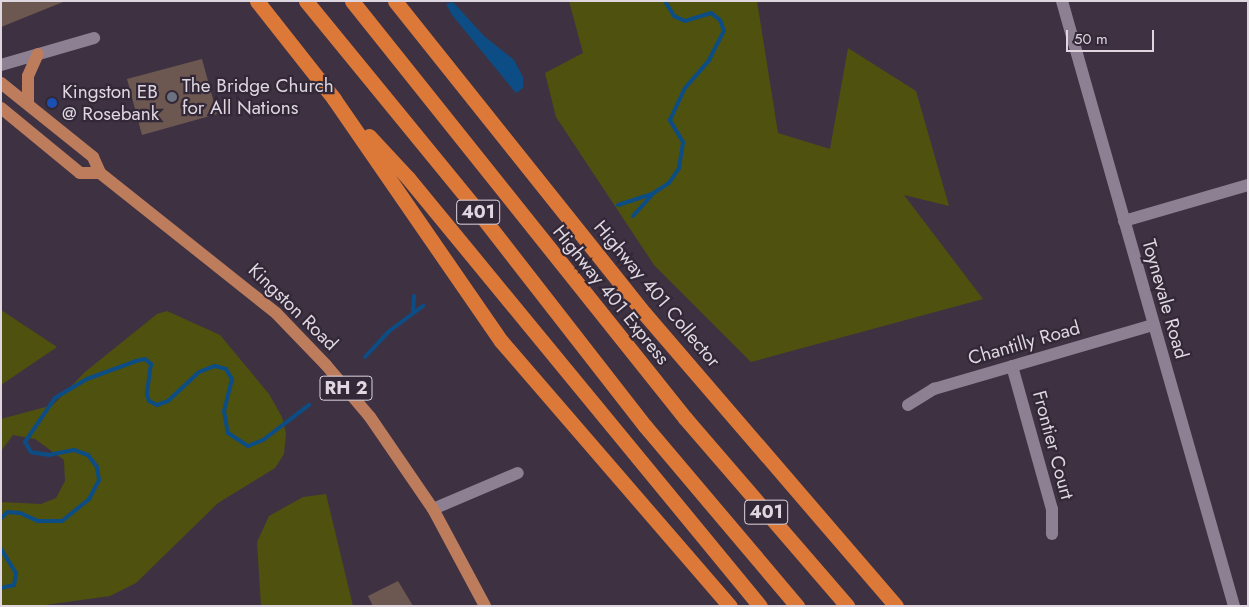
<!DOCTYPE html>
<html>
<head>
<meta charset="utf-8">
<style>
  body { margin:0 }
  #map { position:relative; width:1249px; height:607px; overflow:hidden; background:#3e3242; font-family:Jost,sans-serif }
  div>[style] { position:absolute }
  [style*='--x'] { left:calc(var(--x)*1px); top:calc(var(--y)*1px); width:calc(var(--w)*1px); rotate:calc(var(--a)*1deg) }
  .green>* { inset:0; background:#4f510e }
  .water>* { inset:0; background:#0c4d85 }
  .stream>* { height:4px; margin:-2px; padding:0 2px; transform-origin:2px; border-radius:2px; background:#0c4d85 }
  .building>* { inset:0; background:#6d5851 }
  .minor>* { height:12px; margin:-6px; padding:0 6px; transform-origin:6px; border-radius:6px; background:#8d8092 }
  .major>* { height:12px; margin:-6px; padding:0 6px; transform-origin:6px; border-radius:6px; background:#bd7c5c }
  .highway>* { height:15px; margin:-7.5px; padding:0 7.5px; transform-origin:7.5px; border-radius:7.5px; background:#dd7938 }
  .dots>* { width:14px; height:14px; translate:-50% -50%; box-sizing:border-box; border:2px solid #332837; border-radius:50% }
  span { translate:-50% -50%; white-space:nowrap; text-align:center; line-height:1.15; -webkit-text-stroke:4.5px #332837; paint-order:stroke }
  .shield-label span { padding:1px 4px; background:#332837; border:1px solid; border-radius:4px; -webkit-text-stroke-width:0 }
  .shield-label { font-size:18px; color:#ded7e0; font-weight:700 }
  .poi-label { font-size:19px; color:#ded7e0 }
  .left { translate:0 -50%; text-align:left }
  .street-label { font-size:19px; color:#ded7e0 }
  .frame { position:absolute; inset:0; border:2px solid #ded7e0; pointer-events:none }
  .scale { position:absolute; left:1066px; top:30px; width:88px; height:22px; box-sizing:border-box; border:2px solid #ded7e0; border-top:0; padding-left:6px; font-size:15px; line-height:18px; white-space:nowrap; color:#ded7e0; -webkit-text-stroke:4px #332837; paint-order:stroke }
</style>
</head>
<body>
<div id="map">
  <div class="green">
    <div style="clip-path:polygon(569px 1px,757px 1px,778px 133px,830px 149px,848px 48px,916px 91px,949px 206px,904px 195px,983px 299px,751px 362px,654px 265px,556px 117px,545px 73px,583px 53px)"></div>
    <div style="clip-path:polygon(1px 310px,57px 347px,1px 385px)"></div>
    <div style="clip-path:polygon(167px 311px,220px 335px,269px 394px,282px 417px,286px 434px,284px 454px,275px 468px,218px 503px,136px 583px,110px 596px,38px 606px,1px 606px,1px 502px,41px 504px,56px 498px,65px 481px,64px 460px,35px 439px,13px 435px,1px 451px,1px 419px,53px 405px,85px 372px,157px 314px)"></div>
    <div style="clip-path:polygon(326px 494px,353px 606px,261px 606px,257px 542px,269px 516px,303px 497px)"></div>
  </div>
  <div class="water">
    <div style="clip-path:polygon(453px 2px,484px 36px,514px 60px,523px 77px,523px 88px,516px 93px,452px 15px,446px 4px)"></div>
  </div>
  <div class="stream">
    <div style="--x:618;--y:205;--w:36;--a:-18"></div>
    <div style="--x:652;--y:194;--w:20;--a:-33"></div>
    <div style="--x:669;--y:183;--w:18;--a:-56"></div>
    <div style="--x:679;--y:168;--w:26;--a:-81"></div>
    <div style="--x:683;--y:142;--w:26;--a:-121"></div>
    <div style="--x:670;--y:120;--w:35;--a:-65"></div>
    <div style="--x:685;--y:88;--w:37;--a:-49"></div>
    <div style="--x:709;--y:60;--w:33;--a:-63"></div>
    <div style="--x:724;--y:31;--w:12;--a:-110"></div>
    <div style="--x:720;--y:20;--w:11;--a:-142"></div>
    <div style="--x:711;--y:13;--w:27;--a:163"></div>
    <div style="--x:685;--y:21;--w:12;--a:-156"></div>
    <div style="--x:674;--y:16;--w:17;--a:-121"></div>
    <div style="--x:633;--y:216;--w:27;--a:-48"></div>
    <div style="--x:413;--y:312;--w:16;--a:-86"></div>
    <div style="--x:365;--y:357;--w:34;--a:-47"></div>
    <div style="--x:388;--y:332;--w:44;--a:-36.6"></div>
    <div style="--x:1;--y:518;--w:9;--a:-41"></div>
    <div style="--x:8;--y:512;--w:12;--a:5"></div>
    <div style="--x:20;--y:513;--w:20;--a:24"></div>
    <div style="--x:38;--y:521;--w:24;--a:0"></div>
    <div style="--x:62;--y:521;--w:35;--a:-39"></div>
    <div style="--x:89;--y:499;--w:21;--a:-62"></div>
    <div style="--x:99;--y:480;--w:13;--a:-99"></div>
    <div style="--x:97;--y:467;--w:15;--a:-127"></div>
    <div style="--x:88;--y:455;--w:15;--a:-160"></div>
    <div style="--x:74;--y:450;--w:25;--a:169"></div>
    <div style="--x:49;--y:455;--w:18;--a:-171"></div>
    <div style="--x:31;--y:452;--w:12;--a:-121"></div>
    <div style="--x:25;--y:442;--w:53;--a:-55.7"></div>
    <div style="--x:55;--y:398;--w:37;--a:-31"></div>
    <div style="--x:87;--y:379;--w:52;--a:-20.2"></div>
    <div style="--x:136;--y:361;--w:9;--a:-13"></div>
    <div style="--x:145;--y:359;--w:8;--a:40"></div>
    <div style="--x:151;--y:364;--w:30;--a:98"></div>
    <div style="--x:147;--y:394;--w:7;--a:74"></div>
    <div style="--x:149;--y:401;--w:9;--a:27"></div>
    <div style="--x:157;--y:405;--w:12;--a:-20"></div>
    <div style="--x:168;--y:401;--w:42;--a:-43.1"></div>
    <div style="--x:199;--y:372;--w:17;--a:-21"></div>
    <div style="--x:215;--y:366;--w:11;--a:15"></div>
    <div style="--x:226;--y:369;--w:12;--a:59"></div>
    <div style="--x:232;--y:379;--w:33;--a:104"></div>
    <div style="--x:224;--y:411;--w:22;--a:80"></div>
    <div style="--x:228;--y:433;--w:24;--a:33"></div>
    <div style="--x:248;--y:446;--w:16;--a:-22"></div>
    <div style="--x:263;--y:440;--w:58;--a:-37.3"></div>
    <div style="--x:1;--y:549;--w:28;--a:58"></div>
    <div style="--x:16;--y:573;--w:12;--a:99"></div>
    <div style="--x:14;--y:585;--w:13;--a:167"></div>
  </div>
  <div class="building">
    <div style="clip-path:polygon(1px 1px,63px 1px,63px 2px,1px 27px)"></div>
    <div style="clip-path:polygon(202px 59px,217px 114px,142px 135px,127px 79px)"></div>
    <div style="clip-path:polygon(398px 581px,413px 606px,373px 606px,368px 596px)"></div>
  </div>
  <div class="minor">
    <div style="--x:1062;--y:1;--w:629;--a:74.13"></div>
    <div style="--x:1;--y:65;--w:97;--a:-16.2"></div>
    <div style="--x:1124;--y:221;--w:129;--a:-16.2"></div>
    <div style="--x:1012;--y:366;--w:148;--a:74.4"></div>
    <div style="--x:1052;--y:509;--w:25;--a:90"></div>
    <div style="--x:908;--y:405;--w:31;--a:-32"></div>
    <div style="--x:934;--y:389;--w:228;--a:-16.3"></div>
    <div style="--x:433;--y:509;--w:92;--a:-23"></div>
  </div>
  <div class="major">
    <div style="--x:1;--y:83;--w:118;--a:38.8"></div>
    <div style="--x:93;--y:157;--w:17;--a:66"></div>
    <div style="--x:100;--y:173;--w:225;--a:38.5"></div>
    <div style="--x:276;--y:313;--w:72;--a:46.1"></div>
    <div style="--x:326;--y:365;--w:68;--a:49.8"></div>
    <div style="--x:370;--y:417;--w:112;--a:55.6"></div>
    <div style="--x:433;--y:509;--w:110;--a:61.8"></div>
    <div style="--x:28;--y:103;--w:27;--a:-90"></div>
    <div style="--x:28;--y:76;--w:24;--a:-66"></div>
    <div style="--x:1;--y:108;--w:102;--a:39.4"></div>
    <div style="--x:80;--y:173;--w:20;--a:0"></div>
  </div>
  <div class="highway">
    <div style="--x:257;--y:1;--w:125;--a:51.8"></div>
    <div style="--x:334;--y:99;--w:294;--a:55.4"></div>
    <div style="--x:501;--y:341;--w:350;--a:49.2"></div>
    <div style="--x:306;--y:1;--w:269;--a:50.7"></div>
    <div style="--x:476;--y:209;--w:275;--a:52.1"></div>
    <div style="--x:645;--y:426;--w:236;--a:49.8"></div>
    <div style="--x:352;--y:1;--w:534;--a:51.39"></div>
    <div style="--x:685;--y:418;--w:248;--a:49.2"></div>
    <div style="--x:395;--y:1;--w:399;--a:51.4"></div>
    <div style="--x:644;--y:313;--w:386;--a:49.3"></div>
    <div style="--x:369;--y:136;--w:57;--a:47.1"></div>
    <div style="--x:408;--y:178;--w:554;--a:50.57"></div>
  </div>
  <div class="dots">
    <div style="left:172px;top:97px;background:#6b7280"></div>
    <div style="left:52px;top:103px;background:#1a4fb4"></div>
  </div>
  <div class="shield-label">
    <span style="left:478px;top:212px">401</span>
    <span style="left:346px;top:388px">RH 2</span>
    <span style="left:766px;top:512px">401</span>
  </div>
  <div class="poi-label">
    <span class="left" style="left:182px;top:97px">The Bridge Church<br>for All Nations</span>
    <span class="left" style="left:62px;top:103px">Kingston EB<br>@ Rosebank</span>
  </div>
  <div class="street-label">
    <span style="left:657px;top:294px;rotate:50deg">Highway 401 Collector</span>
    <span style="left:611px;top:295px;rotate:51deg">Highway 401 Express</span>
    <span style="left:1165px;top:299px;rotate:74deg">Toynevale Road</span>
    <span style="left:293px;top:307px;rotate:44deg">Kingston Road</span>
    <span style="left:1024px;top:343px;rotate:-16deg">Chantilly Road</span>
    <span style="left:1053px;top:445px;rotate:75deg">Frontier Court</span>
  </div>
  <div class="frame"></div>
  <div class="scale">50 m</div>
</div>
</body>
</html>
